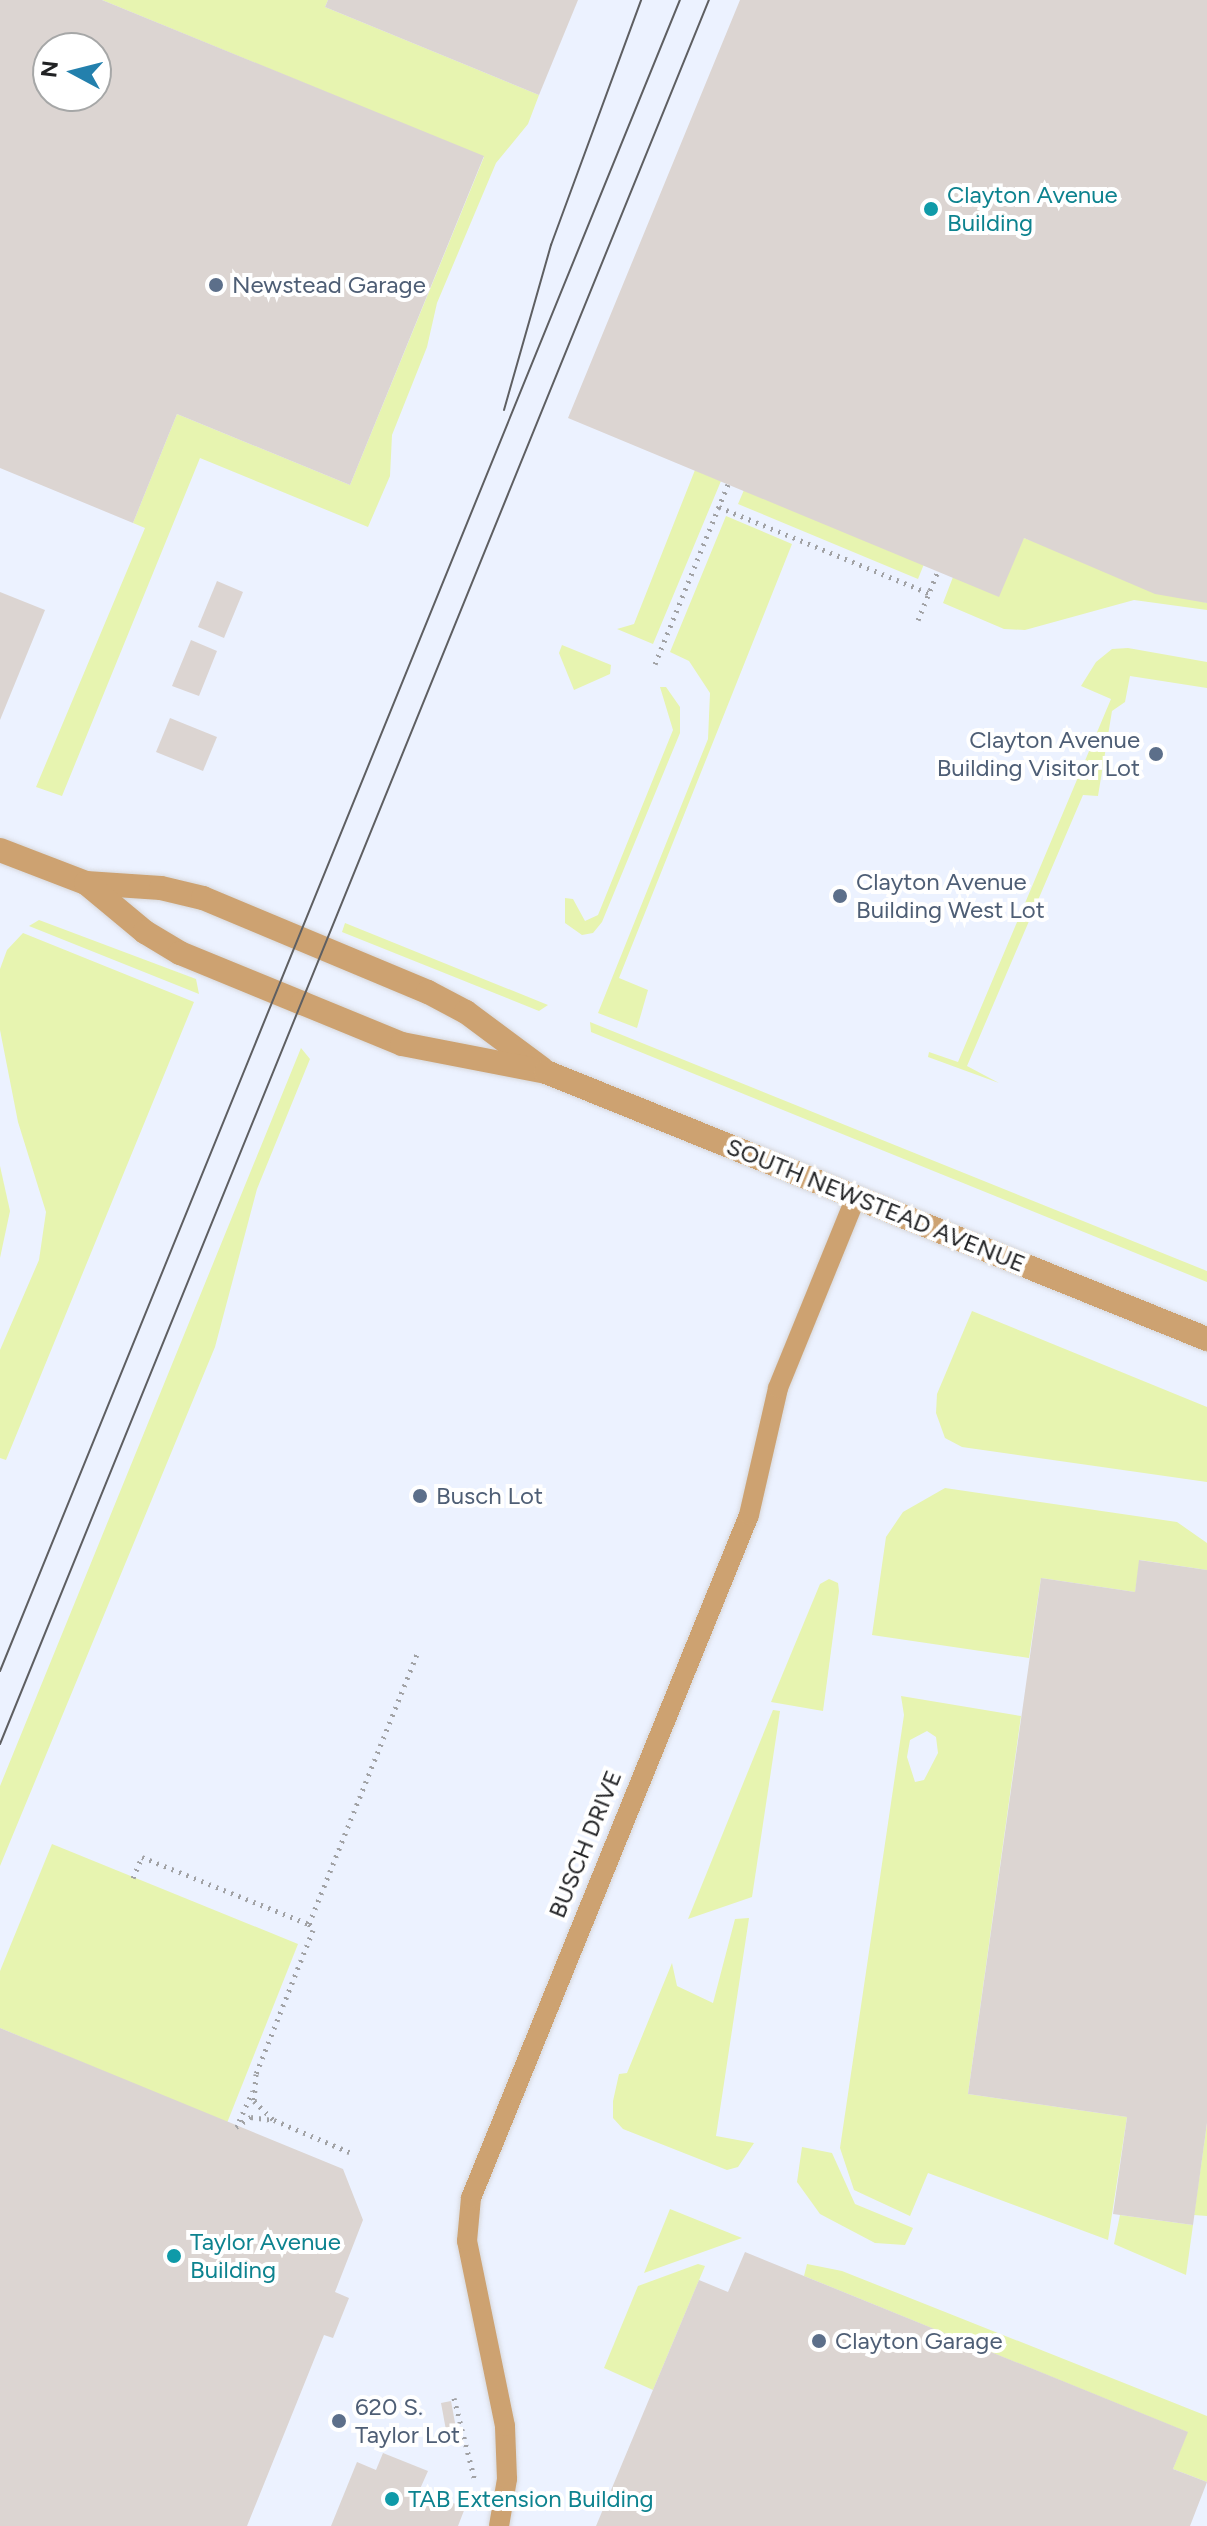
<!DOCTYPE html>
<html>
<head>
<meta charset="utf-8">
<style>
  body { margin:0 }
  #map { position:relative; width:1207px; height:2526px; overflow:hidden; background:#fafbff; font-family:Figtree,sans-serif }
  div>[style] { position:absolute }
  [style*='--x'] { left:calc(var(--x)*1px); top:calc(var(--y)*1px); width:calc(var(--w)*1px); rotate:calc(var(--a)*1deg) }
  .built>* { inset:0; background:#ecf2ff }
  .green>* { inset:0; background:#e7f4b0 }
  .building>* { inset:0; background:#dcd5d2 }
  .path>* { height:5px; margin-top:-2.5px; transform-origin:0; background:repeating-linear-gradient(90deg,#a1a2a5 0 2px,transparent 0 8px) }
  .roads { filter:drop-shadow(0 0 2px #d7d8dc) drop-shadow(0 0 2px #d7d8dc) }
  .lane>* { height:20px; margin:-10px; padding:0 10px; transform-origin:10px; border-radius:10px; background:#cda271 }
  .street>* { height:24px; margin:-12px; padding:0 12px; transform-origin:12px; border-radius:12px; background:#cda271 }
  .tram>* { height:2px; margin:-1px; padding:0 1px; transform-origin:1px; border-radius:1px; background:#5e5f62 }
  .dots>* { width:22px; height:22px; translate:-50% -50%; box-sizing:border-box; border:4px solid #fff; border-radius:50% }
  span { translate:-50% -50%; white-space:nowrap; text-align:center; line-height:1.15; -webkit-text-stroke:8px #fff; paint-order:stroke }
  .culture-label { font-size:24px; color:#0d838f }
  .left { translate:0 -50%; text-align:left }
  .service-label { font-size:24px; color:#4e5e75 }
  .right { translate:-100% -50%; text-align:right }
  .street-label { font-size:24px; color:#212224 }
  .north { position:absolute; left:32px; top:32px; width:80px; height:80px; box-sizing:border-box; background:#fff; border:2px solid #a6a7a7; border-radius:50%; rotate:277deg; font-size:22px; font-weight:700; line-height:32px; text-align:center; color:#212224 }
  .north::after { content:''; display:block; margin:auto; width:28px; height:36px; background:#2380ad; clip-path:polygon(50% 0,100% 100%,50% 72%,0 100%) }
</style>
</head>
<body>
<div id="map">
  <div class="built">
    <div style="clip-path:polygon(evenodd,0 0,1207px 0,1207px 2526px,0 2526px,0 0,48px 48px,96px 48px,96px 96px,48px 96px,48px 48px)"></div>
  </div>
  <div class="green">
    <div style="clip-path:polygon(102px 0,328px 0,325px 7px,539px 95px,528px 124px,496px 163px,437px 303px,427px 347px,392px 435px,390px 476px,368px 527px,200px 458px,62px 796px,36px 787px,145px 528px,133px 523px,177px 414px,350px 485px,484px 157px)"></div>
    <div style="clip-path:polygon(695px 470px,721px 481px,653px 644px,617px 629px,634px 624px)"></div>
    <div style="clip-path:polygon(744px 490px,924px 564px,918px 579px,738px 504px)"></div>
    <div style="clip-path:polygon(726px 516px,792px 544px,619px 978px,648px 990px,637px 1028px,598px 1013px,708px 739px,710px 693px,689px 661px,670px 652px)"></div>
    <div style="clip-path:polygon(1024px 538px,1207px 603px,1207px 610px,1134px 600px,1025px 630px,1004px 629px,943px 603px,953px 577px)"></div>
    <div style="clip-path:polygon(562px 645px,611px 665px,610px 674px,574px 690px,559px 653px)"></div>
    <div style="clip-path:polygon(1128px 648px,1207px 662px,1207px 688px,1130px 676px,1125px 702px,1112px 711px,1098px 796px,1083px 795px,967px 1066px,999px 1083px,928px 1057px,929px 1052px,958px 1062px,1111px 699px,1081px 686px,1096px 662px,1112px 649px)"></div>
    <div style="clip-path:polygon(660px 687px,666px 687px,680px 707px,680px 733px,602px 922px,593px 933px,582px 935px,565px 923px,565px 898px,573px 899px,585px 921px,598px 915px,673px 730px)"></div>
    <div style="clip-path:polygon(39px 920px,196px 979px,199px 994px,29px 926px)"></div>
    <div style="clip-path:polygon(345px 923px,548px 1005px,539px 1011px,342px 932px)"></div>
    <div style="clip-path:polygon(23px 933px,194px 1002px,6px 1460px,0 1458px,0 1350px,39px 1260px,46px 1212px,18px 1122px,0 1030px,0 969px,7px 950px)"></div>
    <div style="clip-path:polygon(590px 1022px,1207px 1271px,1207px 1282px,591px 1032px)"></div>
    <div style="clip-path:polygon(301px 1048px,310px 1059px,257px 1189px,215px 1347px,0 1866px,0 1786px)"></div>
    <div style="clip-path:polygon(0 1166px,10px 1211px,0 1258px)"></div>
    <div style="clip-path:polygon(972px 1311px,1207px 1407px,1207px 1482px,962px 1447px,945px 1438px,936px 1413px,937px 1394px)"></div>
    <div style="clip-path:polygon(945px 1488px,1177px 1522px,1207px 1543px,1207px 1570px,1140px 1560px,1135px 1592px,1041px 1578px,1029px 1658px,872px 1635px,886px 1537px,903px 1512px)"></div>
    <div style="clip-path:polygon(829px 1579px,838px 1583px,839px 1591px,823px 1711px,771px 1702px,820px 1584px)"></div>
    <div style="clip-path:polygon(evenodd,901px 1696px,1021px 1716px,968px 2094px,1127px 2117px,1108px 2240px,928px 2173px,910px 2216px,854px 2190px,840px 2148px,904px 1715px,901px 1696px,927px 1731px,936px 1737px,938px 1753px,924px 1780px,915px 1782px,907px 1757px,910px 1740px,927px 1731px)"></div>
    <div style="clip-path:polygon(773px 1710px,780px 1711px,752px 1897px,688px 1919px)"></div>
    <div style="clip-path:polygon(52px 1844px,298px 1944px,227px 2123px,0 2028px,0 1971px)"></div>
    <div style="clip-path:polygon(749px 1918px,716px 2136px,754px 2143px,738px 2167px,727px 2170px,623px 2129px,613px 2118px,613px 2101px,619px 2074px,627px 2073px,672px 1963px,677px 1986px,713px 2003px,735px 1919px)"></div>
    <div style="clip-path:polygon(1207px 2123px,1207px 2216px,1194px 2215px)"></div>
    <div style="clip-path:polygon(802px 2147px,832px 2153px,855px 2204px,913px 2228px,905px 2245px,875px 2243px,820px 2214px,797px 2182px)"></div>
    <div style="clip-path:polygon(670px 2209px,742px 2238px,644px 2273px)"></div>
    <div style="clip-path:polygon(1120px 2215px,1193px 2225px,1186px 2275px,1114px 2244px)"></div>
    <div style="clip-path:polygon(698px 2264px,705px 2266px,653px 2390px,604px 2368px,638px 2286px)"></div>
    <div style="clip-path:polygon(807px 2264px,842px 2271px,1207px 2416px,1207px 2482px,1173px 2469px,1187px 2432px,804px 2276px)"></div>
  </div>
  <div class="building">
    <div style="clip-path:polygon(evenodd,0 0,102px 0,484px 156px,350px 485px,177px 414px,133px 523px,0 468px,0 0,48px 48px,96px 48px,96px 96px,48px 96px,48px 48px)"></div>
    <div style="clip-path:polygon(328px 0,578px 0,539px 95px,325px 7px)"></div>
    <div style="clip-path:polygon(740px 0,1207px 0,1207px 603px,1155px 594px,1024px 538px,999px 597px,568px 418px)"></div>
    <div style="clip-path:polygon(217px 581px,243px 592px,224px 638px,198px 627px)"></div>
    <div style="clip-path:polygon(0 592px,45px 610px,0 720px)"></div>
    <div style="clip-path:polygon(191px 640px,217px 651px,199px 696px,172px 686px)"></div>
    <div style="clip-path:polygon(170px 718px,217px 737px,203px 771px,156px 752px)"></div>
    <div style="clip-path:polygon(1139px 1560px,1207px 1570px,1207px 2123px,1193px 2225px,1113px 2214px,1127px 2117px,968px 2094px,1041px 1578px,1135px 1592px)"></div>
    <div style="clip-path:polygon(0 2028px,343px 2169px,363px 2220px,335px 2292px,349px 2298px,333px 2338px,324px 2335px,247px 2526px,0 2526px)"></div>
    <div style="clip-path:polygon(745px 2252px,1188px 2432px,1173px 2469px,1207px 2482px,1190px 2526px,596px 2526px,699px 2280px,728px 2292px)"></div>
    <div style="clip-path:polygon(451px 2401px,456px 2428px,446px 2430px,441px 2403px)"></div>
    <div style="clip-path:polygon(383px 2453px,428px 2471px,420px 2489px,465px 2508px,458px 2526px,331px 2526px,357px 2462px,376px 2470px)"></div>
  </div>
  <div class="path">
    <div style="--x:719;--y:507;--w:227;--a:22.3"></div>
    <div style="--x:918;--y:620;--w:53;--a:-67.8"></div>
    <div style="--x:655;--y:664;--w:194;--a:-67.9"></div>
    <div style="--x:133;--y:1878;--w:23;--a:-67"></div>
    <div style="--x:142;--y:1857;--w:180;--a:21.9"></div>
    <div style="--x:309;--y:1924;--w:7;--a:56"></div>
    <div style="--x:313;--y:1930;--w:155;--a:111.6"></div>
    <div style="--x:256;--y:2074;--w:27;--a:94"></div>
    <div style="--x:254;--y:2101;--w:28;--a:44"></div>
    <div style="--x:274;--y:2120;--w:82;--a:23.1"></div>
    <div style="--x:309;--y:1924;--w:291;--a:-68.2"></div>
    <div style="--x:239;--y:2121;--w:33;--a:-65"></div>
    <div style="--x:236;--y:2127;--w:18;--a:-34"></div>
    <div style="--x:251;--y:2117;--w:22;--a:8"></div>
    <div style="--x:454;--y:2398;--w:86;--a:75.8"></div>
  </div>
  <div class="roads">
    <div class="lane">
      <div style="--x:499;--y:2526;--w:48;--a:-80.3"></div>
      <div style="--x:507;--y:2479;--w:53;--a:-92.2"></div>
      <div style="--x:505;--y:2426;--w:189;--a:-101.6"></div>
      <div style="--x:467;--y:2241;--w:43;--a:-84.7"></div>
      <div style="--x:471;--y:2198;--w:737;--a:-67.85"></div>
      <div style="--x:749;--y:1515;--w:130;--a:-77.1"></div>
      <div style="--x:778;--y:1388;--w:206;--a:-67.8"></div>
    </div>
    <div class="street">
      <div style="--x:0;--y:850;--w:92;--a:21"></div>
      <div style="--x:86;--y:883;--w:75;--a:3.8"></div>
      <div style="--x:161;--y:888;--w:43;--a:13.4"></div>
      <div style="--x:203;--y:898;--w:244;--a:22.7"></div>
      <div style="--x:428;--y:992;--w:43;--a:27.8"></div>
      <div style="--x:466;--y:1012;--w:94;--a:36.7"></div>
      <div style="--x:86;--y:883;--w:77;--a:39.7"></div>
      <div style="--x:145;--y:932;--w:41;--a:31"></div>
      <div style="--x:180;--y:953;--w:132;--a:22.3"></div>
      <div style="--x:302;--y:1003;--w:108;--a:22.3"></div>
      <div style="--x:402;--y:1044;--w:147;--a:11"></div>
      <div style="--x:546;--y:1072;--w:713;--a:22"></div>
    </div>
  </div>
  <div class="tram">
    <div style="--x:504;--y:410;--w:172;--a:-74.1"></div>
    <div style="--x:551;--y:245;--w:261;--a:-69.8"></div>
    <div style="--x:0;--y:1671;--w:1804;--a:-67.86"></div>
    <div style="--x:0;--y:1744;--w:1883;--a:-67.88"></div>
  </div>
  <div class="dots">
    <div style="left:931px;top:209px;background:#0f9aa8"></div>
    <div style="left:216px;top:285px;background:#5c6f8a"></div>
    <div style="left:1156px;top:754px;background:#5c6f8a"></div>
    <div style="left:840px;top:896px;background:#5c6f8a"></div>
    <div style="left:420px;top:1496px;background:#5c6f8a"></div>
    <div style="left:174px;top:2256px;background:#0f9aa8"></div>
    <div style="left:819px;top:2341px;background:#5c6f8a"></div>
    <div style="left:339px;top:2421px;background:#5c6f8a"></div>
    <div style="left:392px;top:2499px;background:#0f9aa8"></div>
  </div>
  <div class="culture-label">
    <span class="left" style="left:947px;top:209px">Clayton Avenue<br>Building</span>
    <span class="left" style="left:190px;top:2256px">Taylor Avenue<br>Building</span>
    <span class="left" style="left:408px;top:2499px">TAB Extension Building</span>
  </div>
  <div class="service-label">
    <span class="left" style="left:232px;top:285px">Newstead Garage</span>
    <span class="right" style="left:1140px;top:754px">Clayton Avenue<br>Building Visitor Lot</span>
    <span class="left" style="left:856px;top:896px">Clayton Avenue<br>Building West Lot</span>
    <span class="left" style="left:436px;top:1496px">Busch Lot</span>
    <span class="left" style="left:835px;top:2341px">Clayton Garage</span>
    <span class="left" style="left:355px;top:2421px">620 S.<br>Taylor Lot</span>
  </div>
  <div class="street-label">
    <span style="left:876px;top:1205px;rotate:22deg">SOUTH NEWSTEAD AVENUE</span>
    <span style="left:585px;top:1844px;rotate:-68deg">BUSCH DRIVE</span>
  </div>
  <div class="north">N</div>
</div>
</body>
</html>
